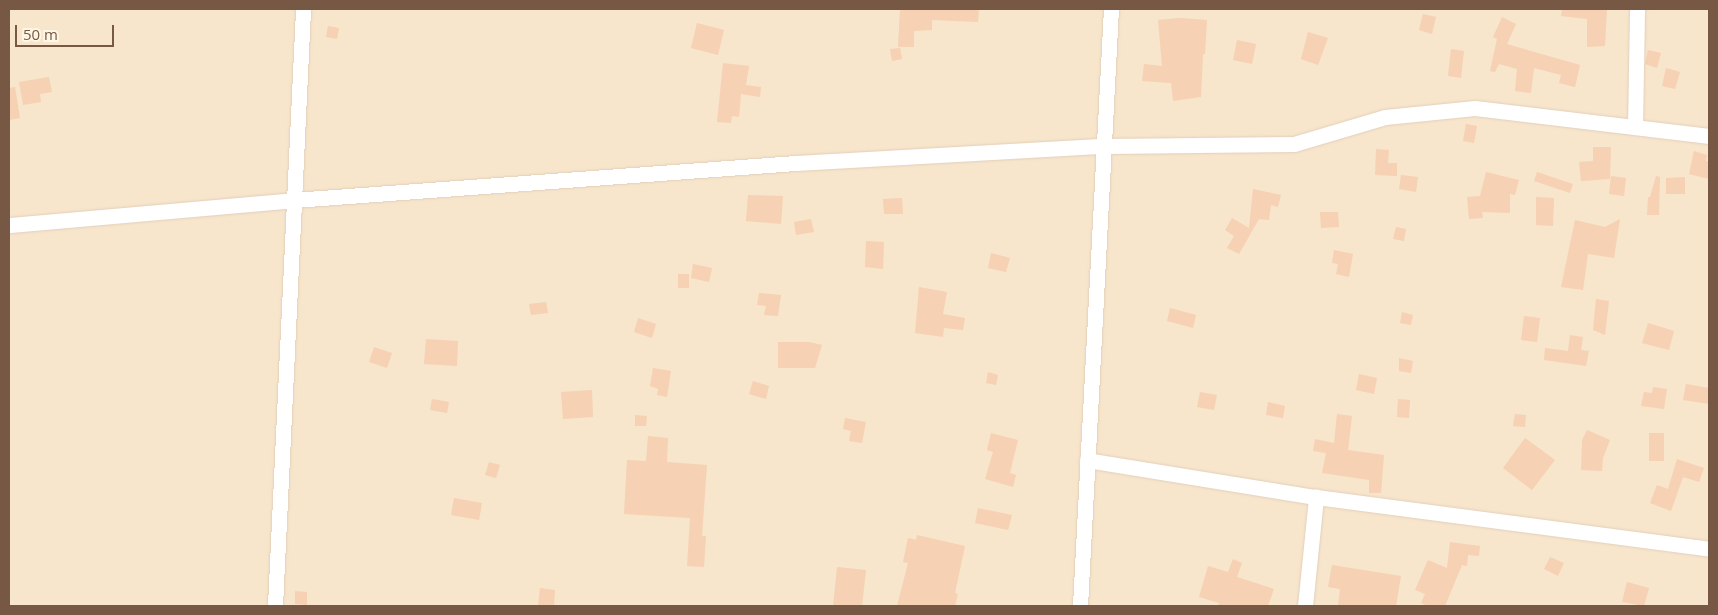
<!DOCTYPE html>
<html>
<head>
<meta charset="utf-8">
<style>
  body { margin:0 }
  #map { position:relative; width:1718px; height:615px; overflow:hidden; background:#fef3de; font-family:"Open Sans",sans-serif }
  div>[style] { position:absolute }
  [style*='--x'] { left:calc(var(--x)*1px); top:calc(var(--y)*1px); width:calc(var(--w)*1px); rotate:calc(var(--a)*1deg) }
  .residential>* { inset:0; background:#f7e5cc }
  .building>* { inset:0; background:#f6d1b3 }
  .roads { filter:drop-shadow(0 0 1px #e3cfba) drop-shadow(0 0 1px #e3cfba) }
  .minor>* { height:15px; margin:-7.5px; padding:0 7.5px; transform-origin:7.5px; border-radius:7.5px; background:#fff }
  span { translate:-50% -50%; white-space:nowrap; text-align:center; line-height:1.15; -webkit-text-stroke:5px #fff6e6; paint-order:stroke }
  .frame { position:absolute; inset:0; border:10px solid #765844; pointer-events:none }
  .scale { position:absolute; left:15px; top:25px; width:99px; height:22px; box-sizing:border-box; border:2px solid #765844; border-top:0; padding-left:6px; font-size:15px; line-height:18px; white-space:nowrap; color:#765844; -webkit-text-stroke:4px #fff6e6; paint-order:stroke }
</style>
</head>
<body>
<div id="map">
  <div class="residential">
    <div style="clip-path:polygon(9px 9px,1709px 9px,1709px 606px,9px 606px)"></div>
  </div>
  <div class="building">
    <div style="clip-path:polygon(900px 9px,979px 9px,978px 22px,932px 20px,932px 30px,914px 31px,914px 47px,898px 47px)"></div>
    <div style="clip-path:polygon(1562px 9px,1607px 9px,1605px 46px,1587px 47px,1587px 19px,1561px 16px)"></div>
    <div style="clip-path:polygon(1423px 14px,1436px 17px,1432px 34px,1419px 30px)"></div>
    <div style="clip-path:polygon(1502px 17px,1516px 24px,1507px 44px,1580px 65px,1575px 87px,1559px 83px,1561px 75px,1534px 68px,1531px 93px,1515px 91px,1517px 69px,1499px 64px,1495px 72px,1490px 71px,1497px 39px,1493px 37px)"></div>
    <div style="clip-path:polygon(1180px 18px,1207px 20px,1205px 54px,1203px 54px,1201px 97px,1173px 101px,1171px 83px,1142px 81px,1144px 64px,1162px 66px,1158px 20px)"></div>
    <div style="clip-path:polygon(697px 23px,724px 30px,718px 55px,691px 48px)"></div>
    <div style="clip-path:polygon(328px 26px,339px 28px,337px 39px,326px 37px)"></div>
    <div style="clip-path:polygon(1308px 32px,1328px 38px,1318px 65px,1301px 59px)"></div>
    <div style="clip-path:polygon(1237px 40px,1256px 44px,1252px 64px,1233px 60px)"></div>
    <div style="clip-path:polygon(900px 48px,902px 59px,892px 61px,890px 49px)"></div>
    <div style="clip-path:polygon(1451px 49px,1464px 51px,1461px 78px,1448px 76px)"></div>
    <div style="clip-path:polygon(1648px 50px,1661px 53px,1657px 68px,1645px 64px)"></div>
    <div style="clip-path:polygon(723px 63px,749px 66px,746px 85px,761px 87px,760px 97px,741px 94px,739px 117px,732px 116px,731px 123px,717px 122px)"></div>
    <div style="clip-path:polygon(1666px 68px,1680px 72px,1675px 89px,1662px 86px)"></div>
    <div style="clip-path:polygon(49px 77px,52px 92px,40px 94px,41px 102px,23px 105px,19px 82px)"></div>
    <div style="clip-path:polygon(15px 87px,20px 118px,9px 120px,9px 88px)"></div>
    <div style="clip-path:polygon(1466px 124px,1477px 126px,1474px 143px,1463px 141px)"></div>
    <div style="clip-path:polygon(1593px 147px,1611px 147px,1610px 179px,1581px 181px,1579px 162px,1593px 161px)"></div>
    <div style="clip-path:polygon(1376px 149px,1389px 150px,1388px 163px,1397px 163px,1397px 176px,1375px 175px)"></div>
    <div style="clip-path:polygon(1694px 151px,1707px 155px,1706px 161px,1709px 162px,1709px 179px,1689px 174px)"></div>
    <div style="clip-path:polygon(1486px 172px,1519px 180px,1515px 195px,1510px 194px,1510px 213px,1482px 212px,1483px 218px,1469px 219px,1467px 197px,1480px 196px)"></div>
    <div style="clip-path:polygon(1537px 172px,1573px 184px,1570px 193px,1534px 181px)"></div>
    <div style="clip-path:polygon(1401px 175px,1418px 177px,1416px 192px,1399px 189px)"></div>
    <div style="clip-path:polygon(1611px 176px,1626px 178px,1624px 196px,1609px 194px)"></div>
    <div style="clip-path:polygon(1656px 176px,1660px 177px,1659px 215px,1647px 215px,1648px 197px,1650px 197px)"></div>
    <div style="clip-path:polygon(1685px 177px,1685px 194px,1666px 194px,1666px 178px)"></div>
    <div style="clip-path:polygon(1253px 189px,1281px 195px,1278px 207px,1271px 205px,1269px 220px,1259px 219px,1239px 254px,1227px 248px,1234px 236px,1225px 230px,1232px 218px,1249px 228px)"></div>
    <div style="clip-path:polygon(748px 195px,783px 196px,781px 224px,746px 221px)"></div>
    <div style="clip-path:polygon(1536px 197px,1554px 198px,1553px 226px,1536px 225px)"></div>
    <div style="clip-path:polygon(902px 198px,903px 214px,884px 214px,883px 199px)"></div>
    <div style="clip-path:polygon(1320px 212px,1338px 212px,1339px 227px,1321px 228px)"></div>
    <div style="clip-path:polygon(811px 219px,814px 232px,796px 235px,794px 222px)"></div>
    <div style="clip-path:polygon(1620px 219px,1614px 258px,1588px 254px,1583px 290px,1561px 287px,1575px 220px,1605px 227px)"></div>
    <div style="clip-path:polygon(1396px 227px,1406px 229px,1404px 241px,1393px 239px)"></div>
    <div style="clip-path:polygon(866px 241px,884px 242px,883px 269px,865px 267px)"></div>
    <div style="clip-path:polygon(1334px 250px,1353px 254px,1349px 277px,1336px 274px,1338px 264px,1332px 263px)"></div>
    <div style="clip-path:polygon(991px 253px,1010px 258px,1006px 272px,988px 268px)"></div>
    <div style="clip-path:polygon(693px 264px,712px 268px,709px 282px,691px 278px)"></div>
    <div style="clip-path:polygon(678px 274px,689px 274px,689px 288px,678px 288px)"></div>
    <div style="clip-path:polygon(919px 287px,947px 292px,943px 314px,965px 318px,963px 330px,944px 328px,943px 337px,915px 333px)"></div>
    <div style="clip-path:polygon(759px 293px,781px 295px,778px 316px,764px 315px,766px 306px,757px 305px)"></div>
    <div style="clip-path:polygon(1596px 299px,1609px 301px,1605px 335px,1593px 330px)"></div>
    <div style="clip-path:polygon(546px 302px,548px 313px,531px 315px,529px 304px)"></div>
    <div style="clip-path:polygon(1170px 308px,1196px 315px,1193px 328px,1167px 321px)"></div>
    <div style="clip-path:polygon(1402px 312px,1413px 315px,1411px 325px,1400px 323px)"></div>
    <div style="clip-path:polygon(1524px 316px,1540px 318px,1537px 342px,1521px 340px)"></div>
    <div style="clip-path:polygon(638px 318px,656px 324px,652px 338px,634px 332px)"></div>
    <div style="clip-path:polygon(1648px 323px,1674px 331px,1669px 350px,1642px 343px)"></div>
    <div style="clip-path:polygon(1570px 335px,1583px 337px,1581px 350px,1589px 351px,1586px 366px,1544px 360px,1545px 348px,1568px 351px)"></div>
    <div style="clip-path:polygon(426px 339px,458px 341px,457px 366px,424px 364px)"></div>
    <div style="clip-path:polygon(778px 342px,809px 342px,822px 345px,815px 368px,778px 368px)"></div>
    <div style="clip-path:polygon(374px 347px,392px 353px,387px 368px,369px 362px)"></div>
    <div style="clip-path:polygon(1399px 358px,1413px 361px,1411px 373px,1399px 371px)"></div>
    <div style="clip-path:polygon(653px 368px,671px 371px,667px 397px,657px 395px,658px 389px,650px 386px)"></div>
    <div style="clip-path:polygon(988px 372px,998px 375px,996px 385px,986px 383px)"></div>
    <div style="clip-path:polygon(1359px 374px,1377px 378px,1374px 394px,1356px 390px)"></div>
    <div style="clip-path:polygon(753px 381px,769px 386px,766px 399px,749px 394px)"></div>
    <div style="clip-path:polygon(1686px 384px,1709px 388px,1709px 404px,1683px 400px)"></div>
    <div style="clip-path:polygon(1653px 387px,1667px 389px,1664px 409px,1641px 406px,1644px 392px,1652px 393px)"></div>
    <div style="clip-path:polygon(592px 390px,593px 417px,563px 419px,561px 392px)"></div>
    <div style="clip-path:polygon(1200px 392px,1217px 395px,1214px 410px,1197px 407px)"></div>
    <div style="clip-path:polygon(432px 399px,449px 402px,447px 413px,430px 410px)"></div>
    <div style="clip-path:polygon(1398px 399px,1410px 400px,1409px 418px,1397px 417px)"></div>
    <div style="clip-path:polygon(1268px 402px,1285px 406px,1283px 418px,1266px 415px)"></div>
    <div style="clip-path:polygon(1337px 414px,1352px 416px,1348px 450px,1384px 455px,1381px 493px,1369px 493px,1369px 480px,1322px 473px,1326px 453px,1313px 451px,1315px 439px,1334px 443px)"></div>
    <div style="clip-path:polygon(1515px 414px,1526px 415px,1525px 427px,1513px 426px)"></div>
    <div style="clip-path:polygon(635px 415px,647px 416px,646px 426px,635px 426px)"></div>
    <div style="clip-path:polygon(845px 418px,866px 422px,862px 443px,849px 441px,851px 431px,843px 429px)"></div>
    <div style="clip-path:polygon(1587px 430px,1610px 440px,1603px 458px,1602px 471px,1581px 470px,1582px 440px)"></div>
    <div style="clip-path:polygon(991px 433px,1018px 440px,1010px 473px,1016px 475px,1013px 487px,985px 479px,993px 452px,987px 450px)"></div>
    <div style="clip-path:polygon(1649px 433px,1664px 433px,1664px 461px,1649px 461px)"></div>
    <div style="clip-path:polygon(648px 436px,668px 438px,667px 462px,707px 465px,702px 536px,706px 536px,704px 567px,687px 566px,690px 518px,624px 514px,627px 460px,646px 461px)"></div>
    <div style="clip-path:polygon(1525px 438px,1555px 460px,1532px 490px,1503px 468px)"></div>
    <div style="clip-path:polygon(1677px 459px,1704px 468px,1699px 482px,1683px 477px,1671px 511px,1650px 503px,1657px 485px,1668px 489px)"></div>
    <div style="clip-path:polygon(489px 462px,500px 465px,496px 478px,485px 475px)"></div>
    <div style="clip-path:polygon(454px 498px,482px 503px,479px 520px,451px 515px)"></div>
    <div style="clip-path:polygon(978px 508px,1012px 515px,1008px 530px,975px 523px)"></div>
    <div style="clip-path:polygon(917px 535px,965px 546px,955px 593px,958px 594px,955px 606px,897px 606px,908px 563px,903px 562px,908px 538px,916px 540px)"></div>
    <div style="clip-path:polygon(1450px 542px,1480px 546px,1479px 556px,1468px 555px,1467px 566px,1462px 565px,1445px 606px,1428px 606px,1421px 603px,1425px 594px,1415px 590px,1428px 560px,1447px 568px)"></div>
    <div style="clip-path:polygon(1550px 557px,1564px 563px,1558px 576px,1544px 569px)"></div>
    <div style="clip-path:polygon(1233px 559px,1242px 563px,1237px 577px,1274px 589px,1268px 606px,1218px 606px,1219px 603px,1199px 597px,1208px 566px,1228px 572px)"></div>
    <div style="clip-path:polygon(1332px 565px,1401px 576px,1396px 606px,1338px 606px,1340px 589px,1328px 587px)"></div>
    <div style="clip-path:polygon(837px 567px,866px 570px,862px 606px,833px 606px)"></div>
    <div style="clip-path:polygon(1627px 582px,1649px 588px,1644px 606px,1622px 602px)"></div>
    <div style="clip-path:polygon(540px 588px,555px 590px,554px 606px,538px 606px)"></div>
    <div style="clip-path:polygon(295px 591px,307px 592px,307px 605px,295px 604px)"></div>
  </div>
  <div class="roads">
    <div class="minor">
      <div style="--x:1635;--y:127;--w:118;--a:-89"></div>
      <div style="--x:9;--y:225;--w:286;--a:-5"></div>
      <div style="--x:294;--y:200;--w:503;--a:-4.22"></div>
      <div style="--x:796;--y:163;--w:308;--a:-3.2"></div>
      <div style="--x:1104;--y:146;--w:190;--a:-0.6"></div>
      <div style="--x:1294;--y:144;--w:95;--a:-16.5"></div>
      <div style="--x:1385;--y:117;--w:90;--a:-5.7"></div>
      <div style="--x:1475;--y:108;--w:236;--a:6.8"></div>
      <div style="--x:1087;--y:460;--w:232;--a:9.2"></div>
      <div style="--x:1316;--y:497;--w:396;--a:7.5"></div>
      <div style="--x:275;--y:606;--w:598;--a:-87.31"></div>
      <div style="--x:1080;--y:606;--w:598;--a:-87.03"></div>
      <div style="--x:1305;--y:606;--w:110;--a:-84.2"></div>
    </div>
  </div>
  <div class="frame"></div>
  <div class="scale">50 m</div>
</div>
</body>
</html>
